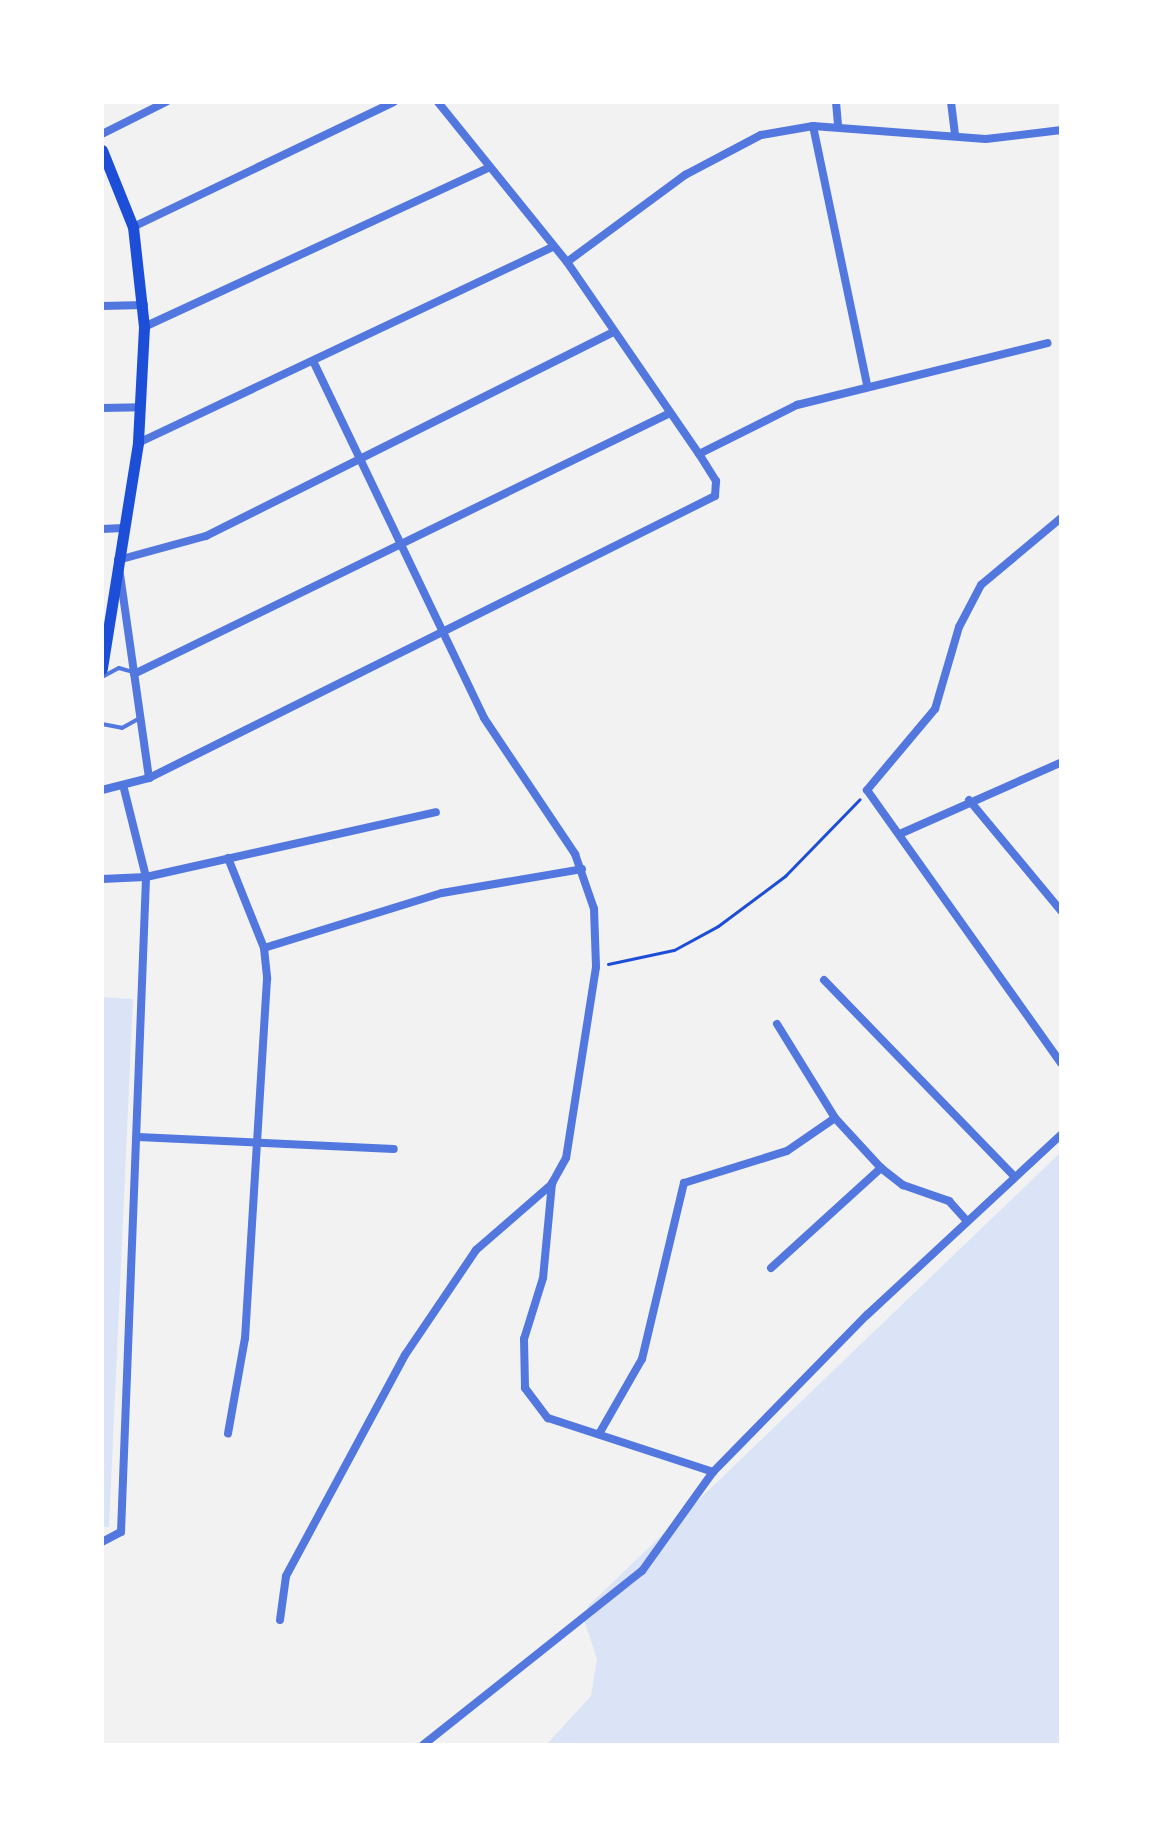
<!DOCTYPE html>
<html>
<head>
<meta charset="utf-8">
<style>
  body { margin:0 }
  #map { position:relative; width:1163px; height:1847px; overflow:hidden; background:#f2f2f2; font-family:Figtree,sans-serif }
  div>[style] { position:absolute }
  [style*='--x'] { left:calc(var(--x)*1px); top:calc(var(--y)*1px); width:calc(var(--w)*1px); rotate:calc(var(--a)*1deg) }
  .green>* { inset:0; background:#dbe4f7 }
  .path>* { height:3px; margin:-1.5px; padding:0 1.5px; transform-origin:1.5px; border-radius:1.5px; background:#1d4ed8 }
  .service>* { height:4px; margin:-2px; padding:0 2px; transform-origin:2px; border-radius:2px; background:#5277de }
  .minor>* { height:8px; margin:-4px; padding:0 4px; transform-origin:4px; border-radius:4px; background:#5277de }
  .secondary>* { height:11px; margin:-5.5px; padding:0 5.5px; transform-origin:5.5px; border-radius:5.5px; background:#1d4ed8 }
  span { translate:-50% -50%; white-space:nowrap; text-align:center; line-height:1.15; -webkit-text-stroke:7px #fff; paint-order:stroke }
  .frame { position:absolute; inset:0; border:104px solid #fff; pointer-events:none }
</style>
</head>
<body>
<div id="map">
  <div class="green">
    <div style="clip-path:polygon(102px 997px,133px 999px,109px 1527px,102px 1527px)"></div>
    <div style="clip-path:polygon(1061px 1152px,1061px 1745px,546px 1745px,591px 1696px,597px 1659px,584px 1620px,588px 1606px)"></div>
  </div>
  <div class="path">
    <div style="--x:608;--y:964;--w:67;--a:-12"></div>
    <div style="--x:674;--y:950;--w:50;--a:-28.6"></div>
    <div style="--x:718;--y:926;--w:84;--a:-36.7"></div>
    <div style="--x:785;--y:876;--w:107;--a:-45.8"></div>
  </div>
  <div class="service">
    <div style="--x:102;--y:677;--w:19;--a:-28"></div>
    <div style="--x:119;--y:668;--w:15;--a:16"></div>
    <div style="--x:102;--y:724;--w:20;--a:11"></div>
    <div style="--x:122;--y:728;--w:21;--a:-29"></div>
  </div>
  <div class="minor">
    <div style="--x:836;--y:102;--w:24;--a:85"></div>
    <div style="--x:951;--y:102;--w:33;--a:83"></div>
    <div style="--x:813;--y:126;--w:265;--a:78.2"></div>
    <div style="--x:102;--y:134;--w:72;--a:-26.6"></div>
    <div style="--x:133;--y:227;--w:289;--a:-25.6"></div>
    <div style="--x:567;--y:262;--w:147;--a:-36.4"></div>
    <div style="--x:685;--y:175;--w:86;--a:-27.8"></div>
    <div style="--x:761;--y:135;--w:53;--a:-9.8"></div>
    <div style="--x:813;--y:126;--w:173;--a:4.3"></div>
    <div style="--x:986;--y:139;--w:76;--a:-6.8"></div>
    <div style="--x:102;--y:306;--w:42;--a:-1.4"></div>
    <div style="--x:144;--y:327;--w:381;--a:-24.8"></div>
    <div style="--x:315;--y:365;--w:391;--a:64.4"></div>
    <div style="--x:484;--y:718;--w:164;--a:56.2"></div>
    <div style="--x:575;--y:854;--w:58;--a:70.9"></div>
    <div style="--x:594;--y:909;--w:58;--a:88"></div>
    <div style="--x:596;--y:967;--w:193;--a:98.9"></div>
    <div style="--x:566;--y:1158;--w:29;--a:119"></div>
    <div style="--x:552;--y:1183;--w:95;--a:95.4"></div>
    <div style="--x:543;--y:1278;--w:64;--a:107.3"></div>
    <div style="--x:524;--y:1339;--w:49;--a:88.8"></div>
    <div style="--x:525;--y:1388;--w:38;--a:53"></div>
    <div style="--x:548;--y:1418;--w:174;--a:18.1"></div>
    <div style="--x:102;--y:408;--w:39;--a:-1"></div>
    <div style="--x:138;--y:443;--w:460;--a:-25.3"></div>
    <div style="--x:699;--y:454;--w:110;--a:-26.6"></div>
    <div style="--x:797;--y:405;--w:258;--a:-13.9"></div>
    <div style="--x:1061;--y:518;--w:104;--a:140.1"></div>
    <div style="--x:981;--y:585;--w:47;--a:117.6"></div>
    <div style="--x:959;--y:627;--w:85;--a:106.3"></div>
    <div style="--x:935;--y:709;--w:106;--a:130"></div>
    <div style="--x:867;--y:790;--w:335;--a:54.6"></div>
    <div style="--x:102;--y:529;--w:21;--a:-3"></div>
    <div style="--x:134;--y:674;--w:596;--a:-25.96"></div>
    <div style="--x:149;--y:778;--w:220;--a:-98.1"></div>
    <div style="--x:118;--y:560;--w:91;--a:-15.3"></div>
    <div style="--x:206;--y:536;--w:456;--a:-26.6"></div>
    <div style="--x:102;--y:790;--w:49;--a:-14.3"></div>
    <div style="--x:149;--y:778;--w:632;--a:-26.48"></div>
    <div style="--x:715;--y:496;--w:15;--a:-86"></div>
    <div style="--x:716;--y:481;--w:32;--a:-122"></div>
    <div style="--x:699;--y:454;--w:233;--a:-124.5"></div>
    <div style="--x:567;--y:262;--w:206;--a:-128.9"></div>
    <div style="--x:969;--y:800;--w:144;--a:50.3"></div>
    <div style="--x:902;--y:833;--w:173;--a:-23.9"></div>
    <div style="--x:228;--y:858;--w:97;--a:68.2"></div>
    <div style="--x:264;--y:948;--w:31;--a:84"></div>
    <div style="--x:267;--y:979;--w:360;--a:93.5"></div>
    <div style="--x:245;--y:1338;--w:97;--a:100.1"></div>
    <div style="--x:102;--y:879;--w:44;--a:-2.6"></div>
    <div style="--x:146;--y:877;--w:297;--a:-12.6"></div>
    <div style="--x:264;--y:948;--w:186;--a:-17.2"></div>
    <div style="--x:442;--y:893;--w:142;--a:-9.7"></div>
    <div style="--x:824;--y:980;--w:274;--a:45.9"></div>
    <div style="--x:777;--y:1024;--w:110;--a:58.3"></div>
    <div style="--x:835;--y:1118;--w:68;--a:47.4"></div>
    <div style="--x:881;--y:1168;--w:28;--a:38"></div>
    <div style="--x:903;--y:1185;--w:49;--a:19.2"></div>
    <div style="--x:949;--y:1201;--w:27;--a:48"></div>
    <div style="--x:138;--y:1137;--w:256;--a:2.7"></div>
    <div style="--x:771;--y:1268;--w:149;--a:-42.3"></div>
    <div style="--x:599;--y:1434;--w:86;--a:-60.2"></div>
    <div style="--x:642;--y:1359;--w:181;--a:-76.6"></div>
    <div style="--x:684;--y:1183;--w:108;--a:-17.3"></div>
    <div style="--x:787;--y:1151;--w:58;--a:-34.5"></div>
    <div style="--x:102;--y:1542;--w:21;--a:-28"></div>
    <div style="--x:121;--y:1532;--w:655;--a:-87.81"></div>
    <div style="--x:146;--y:877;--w:91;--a:-104"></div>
    <div style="--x:280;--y:1620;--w:44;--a:-82.2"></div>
    <div style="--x:286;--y:1576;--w:251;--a:-61.7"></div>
    <div style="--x:405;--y:1355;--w:127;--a:-55.9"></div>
    <div style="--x:476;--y:1250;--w:101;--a:-41"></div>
    <div style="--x:423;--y:1745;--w:280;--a:-38.5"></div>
    <div style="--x:642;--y:1571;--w:122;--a:-54.4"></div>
    <div style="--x:713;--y:1472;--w:220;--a:-45.6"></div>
    <div style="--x:867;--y:1315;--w:265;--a:-42.9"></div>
  </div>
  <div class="secondary">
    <div style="--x:102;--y:150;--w:83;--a:68.1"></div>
    <div style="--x:133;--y:227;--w:101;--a:83.7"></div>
    <div style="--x:144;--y:327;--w:116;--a:93"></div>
    <div style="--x:138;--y:443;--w:229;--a:99.1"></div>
  </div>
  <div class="frame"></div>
</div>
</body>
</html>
